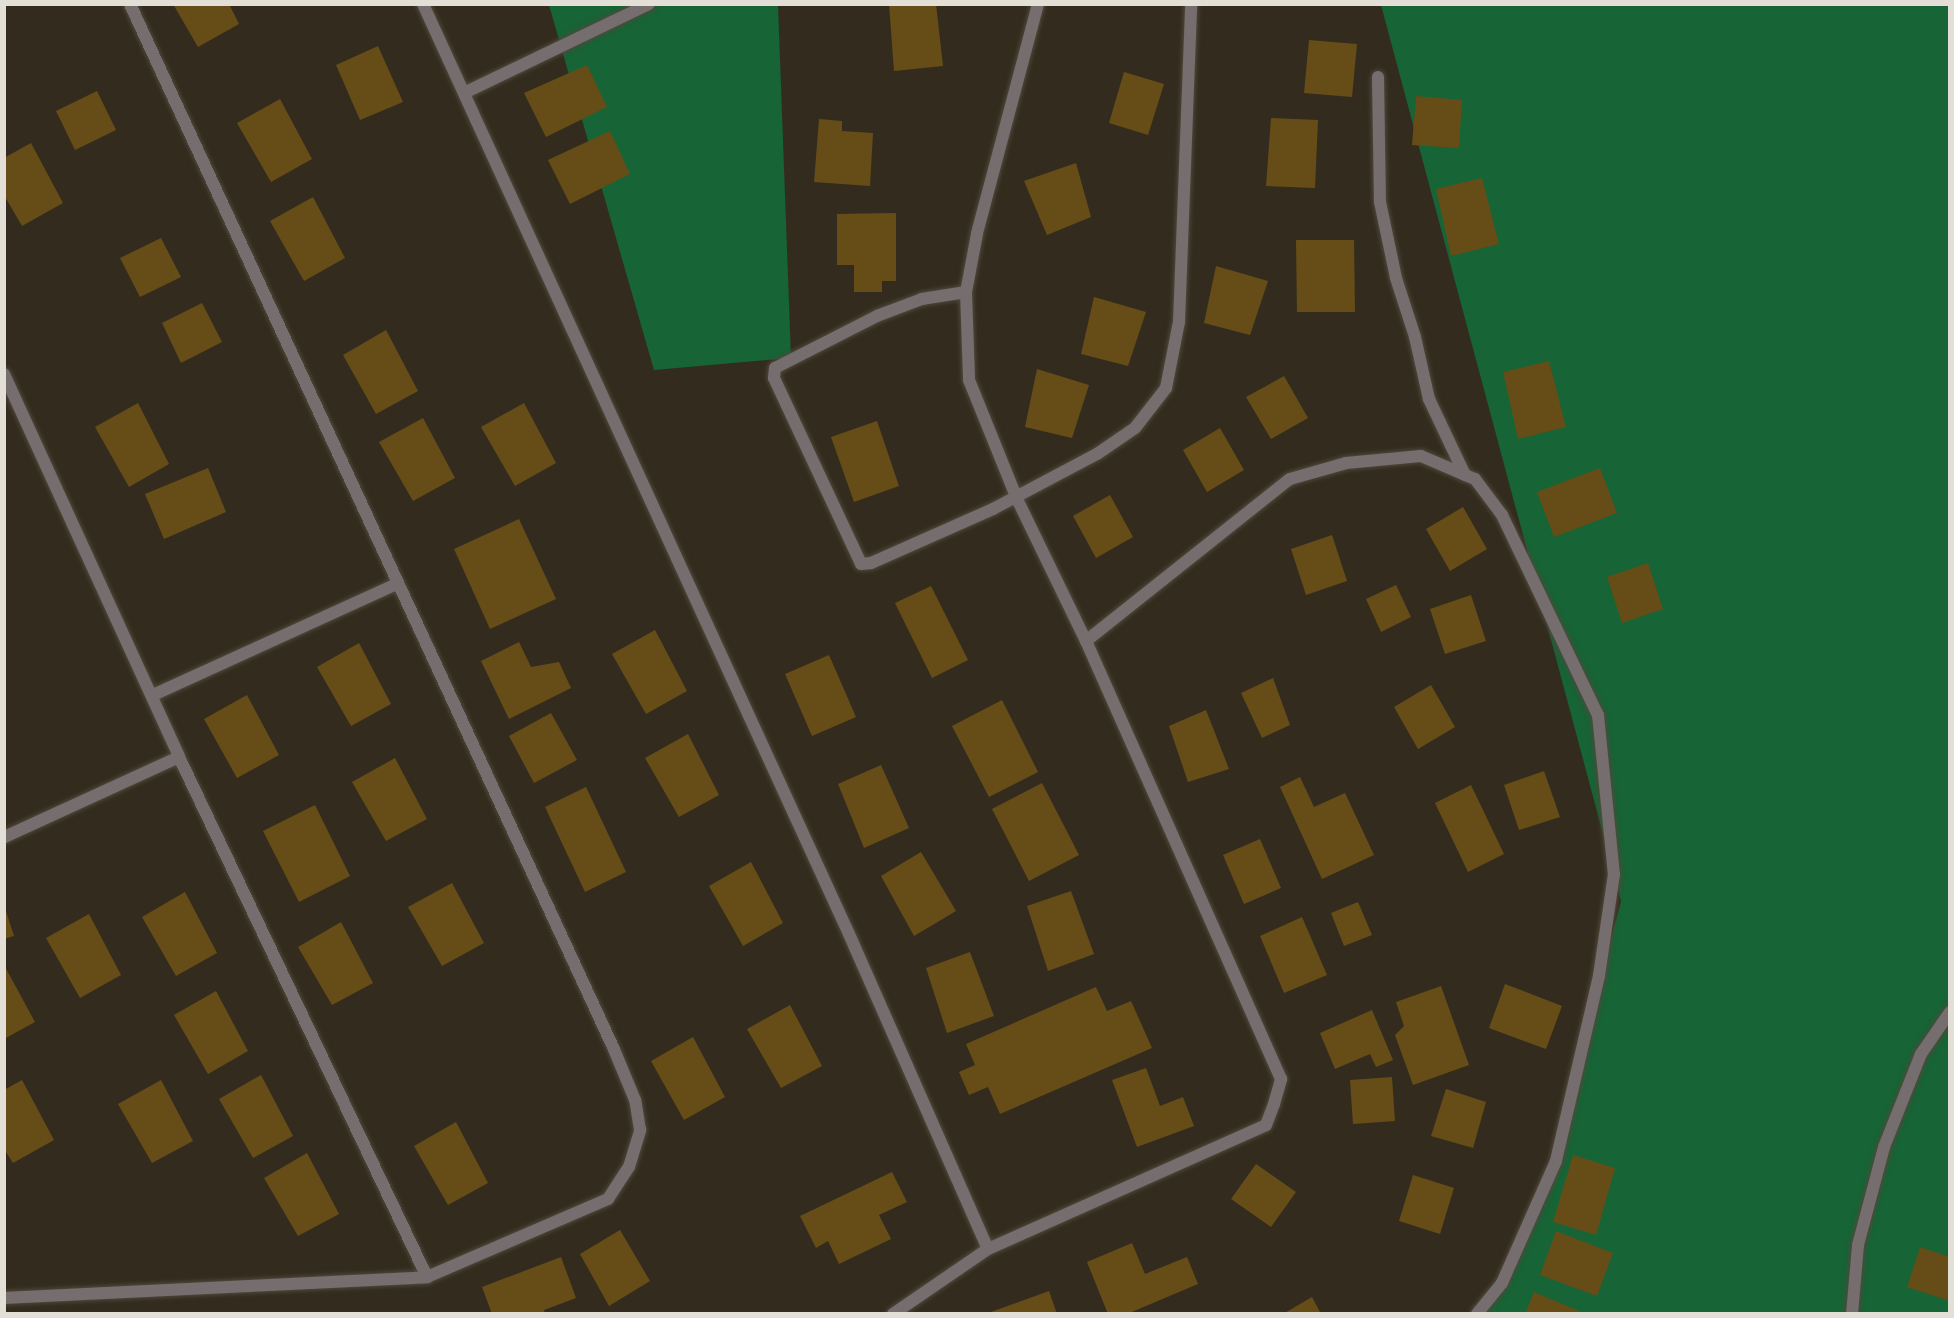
<!DOCTYPE html>
<html>
<head>
<meta charset="utf-8">
<style>
  body { margin:0 }
  #map { position:relative; width:1954px; height:1318px; overflow:hidden; background:#332c1e; font-family:"DM Sans",sans-serif }
  div>[style] { position:absolute }
  [style*='--x'] { left:calc(var(--x)*1px); top:calc(var(--y)*1px); width:calc(var(--w)*1px); rotate:calc(var(--a)*1deg) }
  .forest>* { inset:0; background:#176436 }
  .building>* { inset:0; background:#664d17 }
  .roads { filter:drop-shadow(0 0 2px #4f483b) drop-shadow(0 0 2px #4f483b) }
  .minor>* { height:12px; margin:-6px; padding:0 6px; transform-origin:6px; border-radius:6px; background:#766d6f }
  span { translate:-50% -50%; white-space:nowrap; text-align:center; line-height:1.15; -webkit-text-stroke:6px #332c1e; paint-order:stroke }
  .frame { position:absolute; inset:0; border:6px solid #e3ded6; pointer-events:none }
</style>
</head>
<body>
<div id="map">
  <div class="forest">
    <div style="clip-path:polygon(549px 5px,778px 5px,791px 358px,654px 370px)"></div>
    <div style="clip-path:polygon(1381px 5px,1949px 5px,1949px 1313px,1474px 1313px,1535px 1223px,1621px 901px)"></div>
  </div>
  <div class="building">
    <div style="clip-path:polygon(173px 4px,229px 4px,239px 24px,198px 47px)"></div>
    <div style="clip-path:polygon(889px 4px,936px 4px,943px 66px,894px 71px)"></div>
    <div style="clip-path:polygon(1309px 40px,1357px 44px,1352px 97px,1304px 93px)"></div>
    <div style="clip-path:polygon(378px 46px,403px 102px,360px 120px,336px 65px)"></div>
    <div style="clip-path:polygon(587px 65px,607px 107px,546px 137px,524px 93px)"></div>
    <div style="clip-path:polygon(1124px 72px,1164px 84px,1148px 135px,1109px 123px)"></div>
    <div style="clip-path:polygon(97px 91px,116px 130px,75px 150px,56px 111px)"></div>
    <div style="clip-path:polygon(1416px 96px,1462px 100px,1459px 148px,1412px 145px)"></div>
    <div style="clip-path:polygon(280px 99px,312px 159px,271px 182px,237px 123px)"></div>
    <div style="clip-path:polygon(1271px 118px,1318px 120px,1315px 188px,1266px 186px)"></div>
    <div style="clip-path:polygon(819px 119px,842px 121px,842px 131px,873px 133px,870px 186px,814px 182px)"></div>
    <div style="clip-path:polygon(610px 131px,630px 174px,570px 204px,548px 160px)"></div>
    <div style="clip-path:polygon(31px 143px,63px 203px,22px 226px,4px 195px,4px 158px)"></div>
    <div style="clip-path:polygon(1076px 163px,1091px 217px,1047px 235px,1024px 181px)"></div>
    <div style="clip-path:polygon(1482px 178px,1499px 244px,1451px 256px,1436px 189px)"></div>
    <div style="clip-path:polygon(313px 197px,345px 258px,304px 281px,270px 221px)"></div>
    <div style="clip-path:polygon(896px 213px,896px 281px,882px 281px,882px 292px,854px 292px,854px 265px,837px 265px,837px 214px)"></div>
    <div style="clip-path:polygon(161px 238px,181px 277px,140px 297px,120px 258px)"></div>
    <div style="clip-path:polygon(1296px 240px,1354px 240px,1355px 312px,1297px 312px)"></div>
    <div style="clip-path:polygon(1216px 266px,1268px 281px,1250px 335px,1204px 323px)"></div>
    <div style="clip-path:polygon(1094px 297px,1146px 312px,1128px 366px,1081px 354px)"></div>
    <div style="clip-path:polygon(202px 303px,222px 342px,181px 363px,162px 323px)"></div>
    <div style="clip-path:polygon(386px 330px,418px 391px,376px 414px,343px 355px)"></div>
    <div style="clip-path:polygon(1549px 361px,1566px 427px,1518px 439px,1503px 372px)"></div>
    <div style="clip-path:polygon(1037px 369px,1089px 385px,1072px 438px,1025px 427px)"></div>
    <div style="clip-path:polygon(1284px 376px,1308px 418px,1271px 439px,1246px 397px)"></div>
    <div style="clip-path:polygon(138px 403px,169px 464px,129px 487px,95px 427px)"></div>
    <div style="clip-path:polygon(524px 403px,556px 463px,515px 486px,481px 427px)"></div>
    <div style="clip-path:polygon(423px 418px,455px 478px,413px 501px,379px 442px)"></div>
    <div style="clip-path:polygon(877px 421px,899px 486px,854px 502px,831px 437px)"></div>
    <div style="clip-path:polygon(1220px 428px,1244px 470px,1207px 492px,1183px 450px)"></div>
    <div style="clip-path:polygon(208px 468px,226px 512px,164px 539px,145px 494px)"></div>
    <div style="clip-path:polygon(1600px 468px,1617px 513px,1554px 537px,1537px 492px)"></div>
    <div style="clip-path:polygon(1110px 495px,1133px 537px,1096px 558px,1073px 516px)"></div>
    <div style="clip-path:polygon(1463px 507px,1487px 549px,1450px 571px,1426px 529px)"></div>
    <div style="clip-path:polygon(519px 519px,556px 599px,490px 629px,454px 549px)"></div>
    <div style="clip-path:polygon(1332px 535px,1347px 581px,1306px 595px,1291px 549px)"></div>
    <div style="clip-path:polygon(1648px 563px,1663px 609px,1622px 623px,1607px 577px)"></div>
    <div style="clip-path:polygon(1396px 585px,1411px 617px,1381px 632px,1366px 599px)"></div>
    <div style="clip-path:polygon(931px 586px,968px 660px,932px 678px,895px 603px)"></div>
    <div style="clip-path:polygon(1471px 595px,1486px 641px,1445px 654px,1430px 609px)"></div>
    <div style="clip-path:polygon(655px 630px,687px 691px,646px 714px,612px 654px)"></div>
    <div style="clip-path:polygon(519px 642px,531px 667px,559px 662px,571px 688px,509px 719px,481px 661px)"></div>
    <div style="clip-path:polygon(359px 643px,391px 704px,351px 726px,317px 667px)"></div>
    <div style="clip-path:polygon(829px 655px,856px 717px,812px 736px,785px 674px)"></div>
    <div style="clip-path:polygon(1273px 678px,1290px 725px,1262px 738px,1241px 693px)"></div>
    <div style="clip-path:polygon(1431px 685px,1455px 727px,1418px 749px,1394px 707px)"></div>
    <div style="clip-path:polygon(247px 695px,279px 755px,237px 778px,204px 719px)"></div>
    <div style="clip-path:polygon(1002px 700px,1038px 772px,989px 797px,952px 726px)"></div>
    <div style="clip-path:polygon(1206px 710px,1229px 769px,1188px 782px,1169px 726px)"></div>
    <div style="clip-path:polygon(551px 713px,577px 760px,534px 783px,509px 736px)"></div>
    <div style="clip-path:polygon(688px 734px,719px 795px,679px 817px,645px 758px)"></div>
    <div style="clip-path:polygon(395px 758px,427px 819px,386px 841px,352px 782px)"></div>
    <div style="clip-path:polygon(881px 765px,909px 828px,864px 848px,838px 784px)"></div>
    <div style="clip-path:polygon(1544px 771px,1560px 817px,1519px 830px,1504px 785px)"></div>
    <div style="clip-path:polygon(1300px 777px,1314px 807px,1345px 793px,1374px 855px,1322px 879px,1280px 787px)"></div>
    <div style="clip-path:polygon(1042px 783px,1079px 855px,1029px 881px,992px 809px)"></div>
    <div style="clip-path:polygon(1471px 785px,1504px 854px,1468px 872px,1435px 803px)"></div>
    <div style="clip-path:polygon(586px 787px,626px 872px,585px 892px,545px 807px)"></div>
    <div style="clip-path:polygon(315px 805px,350px 876px,299px 902px,263px 831px)"></div>
    <div style="clip-path:polygon(1260px 839px,1281px 888px,1244px 904px,1223px 855px)"></div>
    <div style="clip-path:polygon(921px 852px,956px 911px,914px 936px,881px 876px)"></div>
    <div style="clip-path:polygon(751px 862px,783px 923px,743px 946px,709px 886px)"></div>
    <div style="clip-path:polygon(452px 883px,484px 943px,442px 966px,408px 907px)"></div>
    <div style="clip-path:polygon(1071px 891px,1094px 954px,1048px 971px,1027px 906px)"></div>
    <div style="clip-path:polygon(185px 892px,217px 953px,176px 976px,142px 917px)"></div>
    <div style="clip-path:polygon(1358px 902px,1372px 935px,1344px 946px,1331px 913px)"></div>
    <div style="clip-path:polygon(4px 905px,14px 936px,4px 939px)"></div>
    <div style="clip-path:polygon(89px 914px,121px 975px,80px 998px,46px 938px)"></div>
    <div style="clip-path:polygon(1302px 917px,1327px 975px,1284px 993px,1260px 936px)"></div>
    <div style="clip-path:polygon(341px 922px,373px 983px,332px 1005px,298px 947px)"></div>
    <div style="clip-path:polygon(970px 952px,994px 1016px,947px 1033px,926px 968px)"></div>
    <div style="clip-path:polygon(4px 965px,35px 1022px,4px 1039px)"></div>
    <div style="clip-path:polygon(1505px 984px,1562px 1006px,1546px 1049px,1489px 1028px)"></div>
    <div style="clip-path:polygon(1441px 986px,1469px 1065px,1413px 1085px,1395px 1035px,1404px 1026px,1396px 1002px)"></div>
    <div style="clip-path:polygon(1096px 987px,1107px 1011px,1131px 1001px,1152px 1048px,1000px 1114px,988px 1087px,969px 1095px,959px 1072px,975px 1065px,966px 1044px)"></div>
    <div style="clip-path:polygon(216px 991px,248px 1051px,208px 1074px,174px 1015px)"></div>
    <div style="clip-path:polygon(790px 1005px,822px 1066px,781px 1088px,747px 1029px)"></div>
    <div style="clip-path:polygon(1372px 1010px,1393px 1060px,1376px 1067px,1370px 1054px,1335px 1069px,1320px 1033px)"></div>
    <div style="clip-path:polygon(693px 1037px,725px 1097px,684px 1120px,651px 1061px)"></div>
    <div style="clip-path:polygon(1146px 1068px,1160px 1106px,1183px 1097px,1194px 1126px,1137px 1147px,1112px 1080px)"></div>
    <div style="clip-path:polygon(261px 1075px,293px 1136px,253px 1158px,219px 1099px)"></div>
    <div style="clip-path:polygon(1392px 1077px,1395px 1121px,1353px 1124px,1350px 1080px)"></div>
    <div style="clip-path:polygon(22px 1080px,54px 1140px,13px 1163px,4px 1149px,4px 1090px)"></div>
    <div style="clip-path:polygon(161px 1080px,193px 1141px,152px 1163px,118px 1104px)"></div>
    <div style="clip-path:polygon(1446px 1089px,1486px 1102px,1473px 1148px,1431px 1136px)"></div>
    <div style="clip-path:polygon(456px 1122px,488px 1183px,448px 1205px,414px 1146px)"></div>
    <div style="clip-path:polygon(307px 1153px,339px 1214px,298px 1236px,264px 1178px)"></div>
    <div style="clip-path:polygon(1573px 1155px,1615px 1168px,1596px 1235px,1553px 1222px)"></div>
    <div style="clip-path:polygon(1256px 1164px,1296px 1192px,1271px 1227px,1231px 1199px)"></div>
    <div style="clip-path:polygon(892px 1172px,907px 1202px,879px 1215px,891px 1239px,839px 1264px,828px 1241px,816px 1248px,800px 1216px)"></div>
    <div style="clip-path:polygon(1413px 1175px,1454px 1188px,1440px 1234px,1399px 1221px)"></div>
    <div style="clip-path:polygon(620px 1230px,650px 1281px,609px 1306px,580px 1254px)"></div>
    <div style="clip-path:polygon(1556px 1231px,1613px 1253px,1597px 1296px,1540px 1275px)"></div>
    <div style="clip-path:polygon(1132px 1243px,1145px 1274px,1187px 1257px,1198px 1284px,1127px 1314px,1108px 1314px,1087px 1262px)"></div>
    <div style="clip-path:polygon(1920px 1247px,1950px 1257px,1950px 1301px,1907px 1287px)"></div>
    <div style="clip-path:polygon(561px 1257px,576px 1298px,544px 1310px,545px 1314px,492px 1314px,482px 1287px)"></div>
    <div style="clip-path:polygon(1049px 1291px,1057px 1314px,988px 1314px,988px 1313px)"></div>
    <div style="clip-path:polygon(1534px 1292px,1579px 1311px,1578px 1314px,1525px 1314px)"></div>
    <div style="clip-path:polygon(1312px 1297px,1321px 1314px,1283px 1314px)"></div>
  </div>
  <div class="roads">
    <div class="minor">
      <div style="--x:423;--y:4;--w:1023;--a:65.39"></div>
      <div style="--x:849;--y:934;--w:344;--a:66.2"></div>
      <div style="--x:1038;--y:4;--w:238;--a:104.9"></div>
      <div style="--x:977;--y:234;--w:59;--a:100.7"></div>
      <div style="--x:966;--y:292;--w:88;--a:88"></div>
      <div style="--x:969;--y:380;--w:131;--a:68"></div>
      <div style="--x:1018;--y:501;--w:156;--a:64.1"></div>
      <div style="--x:1086;--y:641;--w:260;--a:-38.5"></div>
      <div style="--x:1290;--y:479;--w:58;--a:-15.9"></div>
      <div style="--x:1346;--y:463;--w:75;--a:-5.3"></div>
      <div style="--x:1421;--y:456;--w:59;--a:23.1"></div>
      <div style="--x:1475;--y:479;--w:45;--a:53.1"></div>
      <div style="--x:1502;--y:515;--w:222;--a:64.4"></div>
      <div style="--x:1598;--y:715;--w:160;--a:84.3"></div>
      <div style="--x:1614;--y:874;--w:103;--a:98.4"></div>
      <div style="--x:1599;--y:976;--w:190;--a:103.1"></div>
      <div style="--x:1556;--y:1161;--w:133;--a:113.9"></div>
      <div style="--x:1502;--y:1283;--w:40;--a:129"></div>
      <div style="--x:1378;--y:77;--w:125;--a:89.1"></div>
      <div style="--x:1380;--y:202;--w:78;--a:78.1"></div>
      <div style="--x:1396;--y:278;--w:62;--a:72.1"></div>
      <div style="--x:1415;--y:337;--w:64;--a:77.3"></div>
      <div style="--x:1429;--y:399;--w:84;--a:64.7"></div>
      <div style="--x:464;--y:93;--w:205;--a:-25.7"></div>
      <div style="--x:966;--y:292;--w:45;--a:171"></div>
      <div style="--x:922;--y:299;--w:48;--a:159.3"></div>
      <div style="--x:877;--y:316;--w:114;--a:153"></div>
      <div style="--x:775;--y:368;--w:10;--a:96"></div>
      <div style="--x:774;--y:378;--w:205;--a:64.9"></div>
      <div style="--x:861;--y:564;--w:10;--a:-6"></div>
      <div style="--x:871;--y:563;--w:133;--a:-23.9"></div>
      <div style="--x:993;--y:509;--w:118;--a:-27.9"></div>
      <div style="--x:1097;--y:454;--w:46;--a:-34.4"></div>
      <div style="--x:1135;--y:428;--w:51;--a:-52.2"></div>
      <div style="--x:1166;--y:388;--w:67;--a:-78.9"></div>
      <div style="--x:1179;--y:322;--w:318;--a:-87.8"></div>
      <div style="--x:4;--y:374;--w:421;--a:65.4"></div>
      <div style="--x:179;--y:757;--w:192;--a:155.4"></div>
      <div style="--x:153;--y:695;--w:268;--a:-24.5"></div>
      <div style="--x:179;--y:757;--w:576;--a:64.5"></div>
      <div style="--x:4;--y:1298;--w:424;--a:-2.8"></div>
      <div style="--x:427;--y:1277;--w:197;--a:-23.3"></div>
      <div style="--x:608;--y:1199;--w:38;--a:-57"></div>
      <div style="--x:629;--y:1167;--w:39;--a:-73"></div>
      <div style="--x:640;--y:1130;--w:30;--a:-99"></div>
      <div style="--x:635;--y:1100;--w:57;--a:-112.5"></div>
      <div style="--x:613;--y:1047;--w:1149;--a:-114.85"></div>
      <div style="--x:893;--y:1314;--w:115;--a:-34.4"></div>
      <div style="--x:988;--y:1249;--w:304;--a:-24"></div>
      <div style="--x:1266;--y:1125;--w:22;--a:-69"></div>
      <div style="--x:1274;--y:1104;--w:26;--a:-74"></div>
      <div style="--x:1281;--y:1079;--w:479;--a:-114"></div>
      <div style="--x:1852;--y:1314;--w:69;--a:-85"></div>
      <div style="--x:1858;--y:1245;--w:101;--a:-75.1"></div>
      <div style="--x:1884;--y:1147;--w:100;--a:-68.3"></div>
      <div style="--x:1921;--y:1054;--w:51;--a:-55.4"></div>
    </div>
  </div>
  <div class="frame"></div>
</div>
</body>
</html>
